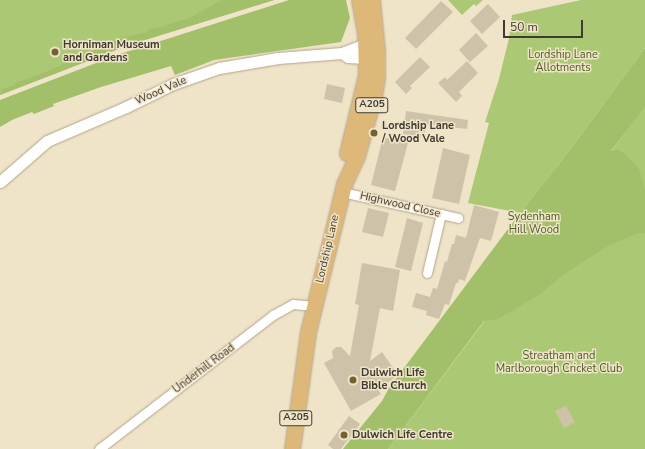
<!DOCTYPE html>
<html>
<head>
<meta charset="utf-8">
<style>
  body { margin:0 }
  #map { position:relative; width:645px; height:449px; overflow:hidden; background:#efe3c8; font-family:"Nunito Sans",sans-serif }
  div>[style] { position:absolute }
  [style*='--x'] { left:calc(var(--x)*1px); top:calc(var(--y)*1px); width:calc(var(--w)*1px); rotate:calc(var(--a)*1deg) }
  .green>* { inset:0; background:#abc974 }
  .forest>* { inset:0; background:#a2bf6a }
  .building>* { inset:0; background:#cec2a8 }
  .roads { filter:drop-shadow(0 0 1px #b1a58c) drop-shadow(0 0 1px #b1a58c) }
  .minor>* { height:9px; margin:-4.5px; padding:0 4.5px; transform-origin:4.5px; border-radius:4.5px; background:#fff }
  .tertiary>* { height:11px; margin:-5.5px; padding:0 5.5px; transform-origin:5.5px; border-radius:5.5px; background:#fff }
  .trunk>* { height:15px; margin:-7.5px; padding:0 7.5px; transform-origin:7.5px; border-radius:7.5px; background:#deb878 }
  .dots>* { width:11px; height:11px; translate:-50% -50%; box-sizing:border-box; border:2px solid #efe3c8; border-radius:50% }
  span { translate:-50% -50%; white-space:nowrap; text-align:center; line-height:1.15; -webkit-text-stroke:3px #efe3c8; paint-order:stroke }
  .shield-label span { padding:1px 3px; background:#efe3c8; border:1px solid; border-radius:3px; -webkit-text-stroke-width:0 }
  .shield-label { font-size:10px; color:#403b31; font-weight:700 }
  .poi-label { font-size:11px; color:#403b31; font-weight:700 }
  .left { translate:0 -50%; text-align:left }
  .park-label { font-size:11px; color:#4b5f23 }
  .street-label { font-size:11px; color:#403b31 }
  .scale { position:absolute; left:503px; top:20px; width:80px; height:18px; box-sizing:border-box; border:2px solid #403b31; border-top:0; padding-left:5px; font-size:12px; line-height:14px; white-space:nowrap; color:#403b31; -webkit-text-stroke:3px #efe3c8; paint-order:stroke }
</style>
</head>
<body>
<div id="map">
  <div class="green">
    <div style="clip-path:polygon(0 0,274px 0,129px 45px,0 95px)"></div>
    <div style="clip-path:polygon(448px 0,483px 0,476px 6px,474px 4px,462px 15px)"></div>
    <div style="clip-path:polygon(581px 0,645px 0,645px 48px,569px 151px,520px 213px,468px 203px,489px 123px,485px 122px,499px 79px,509px 38px,512px 15px)"></div>
    <div style="clip-path:polygon(645px 106px,645px 449px,388px 449px,480px 327px)"></div>
  </div>
  <div class="forest">
    <div style="clip-path:polygon(222px 0,274px 0,129px 45px,0 95px,2px 89px,15px 85px,15px 83px,49px 71px,49px 70px,71px 61px,75px 61px,75px 59px,125px 37px,147px 32px,149px 29px,167px 26px,166px 25px,189px 18px)"></div>
    <div style="clip-path:polygon(289px 0,346px 0,350px 18px,341px 42px,214px 60px,175px 75px,171px 66px,101px 87px,53px 104px,54px 106px,34px 114px,32px 112px,12px 120px,0 127px,0 100px,117px 55px)"></div>
    <div style="clip-path:polygon(645px 48px,645px 107px,611px 151px,618px 150px,625px 154px,639px 169px,645px 190px,645px 233px,638px 233px,608px 246px,564px 274px,539px 295px,498px 319px,484px 321px,388px 449px,343px 449px,382px 401px,389px 388px,520px 213px,569px 151px)"></div>
  </div>
  <div class="building">
    <div style="clip-path:polygon(441px 1px,453px 12px,416px 49px,405px 38px)"></div>
    <div style="clip-path:polygon(488px 4px,500px 17px,482px 34px,470px 21px)"></div>
    <div style="clip-path:polygon(476px 33px,488px 46px,470px 62px,459px 50px)"></div>
    <div style="clip-path:polygon(420px 57px,430px 67px,410px 86px,412px 88px,406px 94px,395px 82px)"></div>
    <div style="clip-path:polygon(467px 61px,478px 73px,459px 92px,462px 96px,456px 102px,438px 83px,445px 77px,447px 80px)"></div>
    <div style="clip-path:polygon(327px 84px,345px 88px,342px 103px,324px 99px)"></div>
    <div style="clip-path:polygon(406px 111px,468px 120px,467px 129px,426px 124px,424px 137px,403px 134px)"></div>
    <div style="clip-path:polygon(383px 137px,408px 143px,395px 191px,371px 185px)"></div>
    <div style="clip-path:polygon(443px 148px,470px 155px,459px 204px,432px 198px)"></div>
    <div style="clip-path:polygon(474px 205px,499px 212px,491px 241px,480px 238px,465px 281px,459px 279px,458px 283px,456px 283px,449px 305px,445px 304px,439px 319px,426px 315px,427px 311px,412px 307px,416px 293px,430px 297px,433px 288px,437px 289px,445px 261px,447px 262px,452px 244px,454px 244px,456px 235px,466px 238px)"></div>
    <div style="clip-path:polygon(368px 208px,389px 213px,383px 237px,362px 232px)"></div>
    <div style="clip-path:polygon(407px 218px,423px 223px,411px 271px,395px 267px)"></div>
    <div style="clip-path:polygon(362px 263px,400px 270px,393px 311px,380px 308px,370px 361px,382px 352px,398px 375px,378px 390px,381px 394px,351px 411px,324px 363px,333px 358px,332px 351px,336px 347px,341px 347px,350px 356px,359px 305px,355px 304px)"></div>
    <div style="clip-path:polygon(566px 406px,575px 422px,564px 428px,555px 411px)"></div>
    <div style="clip-path:polygon(349px 416px,360px 424px,341px 449px,333px 449px,328px 445px)"></div>
  </div>
  <div class="roads">
    <div class="minor">
      <div style="--x:342;--y:192;--w:119;--a:12.6"></div>
      <div style="--x:427;--y:273;--w:61;--a:-76.7"></div>
      <div style="--x:99;--y:449;--w:220;--a:-37.6"></div>
      <div style="--x:273;--y:315;--w:23;--a:-29"></div>
      <div style="--x:293;--y:304;--w:22;--a:5"></div>
    </div>
    <div class="tertiary">
      <div style="--x:342;--y:53;--w:7;--a:34"></div>
      <div style="--x:348;--y:57;--w:17;--a:3"></div>
      <div style="--x:0;--y:182;--w:62;--a:-41.1"></div>
      <div style="--x:47;--y:141;--w:86;--a:-23.3"></div>
      <div style="--x:126;--y:107;--w:52;--a:-26.1"></div>
      <div style="--x:173;--y:84;--w:49;--a:-19.2"></div>
      <div style="--x:219;--y:68;--w:60;--a:-9.6"></div>
      <div style="--x:278;--y:58;--w:64;--a:-4.5"></div>
      <div style="--x:342;--y:53;--w:26;--a:-21"></div>
    </div>
    <div class="trunk">
      <div style="--x:347;--y:153;--w:80;--a:-76.3"></div>
      <div style="--x:366;--y:75;--w:42;--a:-91.4"></div>
      <div style="--x:365;--y:33;--w:34;--a:-100"></div>
      <div style="--x:292;--y:449;--w:118;--a:-82.2"></div>
      <div style="--x:308;--y:332;--w:152;--a:-76.3"></div>
      <div style="--x:344;--y:184;--w:31;--a:-65"></div>
      <div style="--x:357;--y:156;--w:62;--a:-74.2"></div>
      <div style="--x:374;--y:96;--w:19;--a:-81"></div>
      <div style="--x:377;--y:77;--w:25;--a:-90"></div>
      <div style="--x:377;--y:52;--w:52;--a:-95.5"></div>
    </div>
  </div>
  <div class="dots">
    <div style="left:55px;top:52px;background:#736331"></div>
    <div style="left:374px;top:133px;background:#736331"></div>
    <div style="left:353px;top:380px;background:#736331"></div>
    <div style="left:344px;top:435px;background:#736331"></div>
  </div>
  <div class="shield-label">
    <span style="left:372px;top:105px">A205</span>
    <span style="left:296px;top:418px">A205</span>
  </div>
  <div class="poi-label">
    <span class="left" style="left:63px;top:52px">Horniman Museum<br>and Gardens</span>
    <span class="left" style="left:382px;top:133px">Lordship Lane<br>/ Wood Vale</span>
    <span class="left" style="left:361px;top:380px">Dulwich Life<br>Bible Church</span>
    <span class="left" style="left:352px;top:435px">Dulwich Life Centre</span>
  </div>
  <div class="park-label">
    <span style="left:563px;top:62px">Lordship Lane<br>Allotments</span>
    <span style="left:534px;top:224px">Sydenham<br>Hill Wood</span>
    <span style="left:559px;top:363px">Streatham and<br>Marlborough Cricket Club</span>
  </div>
  <div class="street-label">
    <span style="left:161px;top:91px;rotate:-24deg">Wood Vale</span>
    <span style="left:400px;top:205px;rotate:13deg">Highwood Close</span>
    <span style="left:328px;top:249px;rotate:-77deg">Lordship Lane</span>
    <span style="left:204px;top:369px;rotate:-37deg">Underhill Road</span>
  </div>
  <div class="scale">50 m</div>
</div>
</body>
</html>
